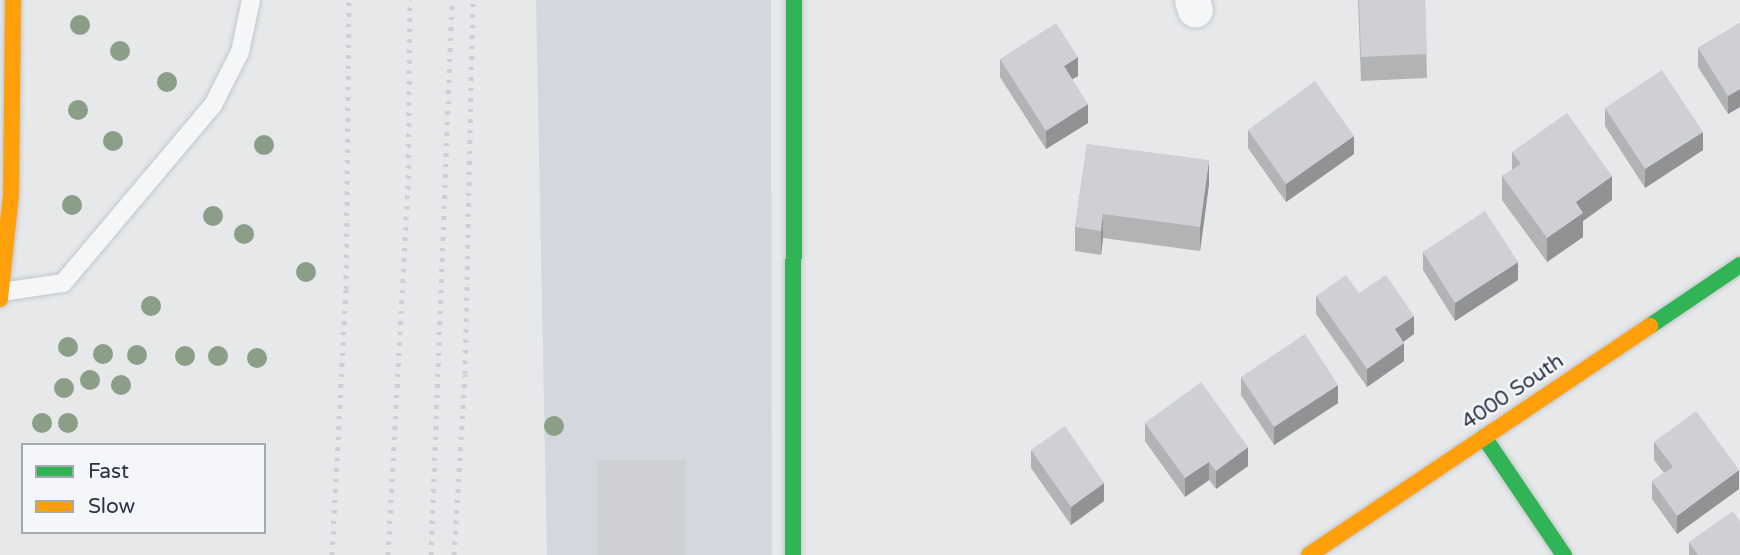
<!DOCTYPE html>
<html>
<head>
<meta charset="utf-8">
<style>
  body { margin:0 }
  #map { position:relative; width:1740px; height:555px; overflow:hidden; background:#e6e8ea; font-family:"Varela Round",sans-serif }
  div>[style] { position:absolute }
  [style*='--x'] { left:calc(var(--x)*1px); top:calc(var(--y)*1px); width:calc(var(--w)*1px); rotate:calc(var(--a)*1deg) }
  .built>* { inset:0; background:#d4d7dd }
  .roads { filter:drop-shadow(0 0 2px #c4c6c8) drop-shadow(0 0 2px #c4c6c8) }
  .lane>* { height:18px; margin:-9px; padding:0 9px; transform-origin:9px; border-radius:9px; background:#f5f6f7 }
  .street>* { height:35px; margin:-17.5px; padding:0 17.5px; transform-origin:17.5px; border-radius:17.5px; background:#f5f6f7 }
  .fast>* { height:16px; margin:-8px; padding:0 8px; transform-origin:8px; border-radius:8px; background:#30b455 }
  .slow>* { height:16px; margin:-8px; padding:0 8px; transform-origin:8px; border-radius:8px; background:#ff9f0a }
  .rail>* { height:5px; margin-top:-2.5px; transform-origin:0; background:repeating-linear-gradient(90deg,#cecfd2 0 3.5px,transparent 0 10.5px) }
  .trees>* { width:20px; height:20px; margin:-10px; border-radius:50%; background:#8a9e88 }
  .wall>* { inset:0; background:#b1b3b5 }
  .shaded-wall>* { inset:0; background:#909294 }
  .building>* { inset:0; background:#ced0d3 }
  span { translate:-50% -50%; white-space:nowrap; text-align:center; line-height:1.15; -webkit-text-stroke:5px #f4f6f9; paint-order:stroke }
  .street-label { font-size:21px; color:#2b3445 }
  .legend { position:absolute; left:21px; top:443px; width:245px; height:91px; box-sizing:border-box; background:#f4f6f9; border:2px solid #a4a8b1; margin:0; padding:9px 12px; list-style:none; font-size:21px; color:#2b3445 }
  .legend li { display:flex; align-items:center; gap:14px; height:35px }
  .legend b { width:35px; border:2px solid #a4a8b1 }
</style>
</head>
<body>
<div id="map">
  <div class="built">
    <div style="clip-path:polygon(536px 0,771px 0,772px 555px,547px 555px)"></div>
  </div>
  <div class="roads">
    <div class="lane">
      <div style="--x:2;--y:292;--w:62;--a:-8.4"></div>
      <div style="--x:63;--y:283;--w:233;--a:-49.9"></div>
      <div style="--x:213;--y:105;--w:59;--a:-63"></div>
      <div style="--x:240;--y:52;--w:53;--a:-78.1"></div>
    </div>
    <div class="street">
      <div style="--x:1192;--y:0;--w:10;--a:73"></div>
    </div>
    <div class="fast">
      <div style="--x:1650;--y:326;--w:109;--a:-34.1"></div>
      <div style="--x:1484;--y:437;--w:143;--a:55.9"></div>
      <div style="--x:793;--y:555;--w:555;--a:-89.9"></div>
    </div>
    <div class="slow">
      <div style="--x:0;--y:299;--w:105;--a:-84"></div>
      <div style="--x:11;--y:195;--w:195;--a:-89.4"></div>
      <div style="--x:1309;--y:555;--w:411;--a:-33.9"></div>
    </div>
  </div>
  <div class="rail">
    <div style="--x:332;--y:555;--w:266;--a:-87"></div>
    <div style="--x:346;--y:289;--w:289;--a:-89.4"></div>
    <div style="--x:388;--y:555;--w:367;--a:-86.9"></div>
    <div style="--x:408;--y:189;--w:189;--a:-89.4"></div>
    <div style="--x:431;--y:555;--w:555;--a:-87.83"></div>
    <div style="--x:454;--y:555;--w:181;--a:-86.5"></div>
    <div style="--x:465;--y:374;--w:374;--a:-88.8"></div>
  </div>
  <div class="trees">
    <div style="left:80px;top:25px"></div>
    <div style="left:120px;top:51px"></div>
    <div style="left:167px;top:82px"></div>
    <div style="left:78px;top:110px"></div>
    <div style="left:113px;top:141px"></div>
    <div style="left:264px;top:145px"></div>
    <div style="left:72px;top:205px"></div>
    <div style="left:213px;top:216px"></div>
    <div style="left:244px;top:234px"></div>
    <div style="left:306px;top:272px"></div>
    <div style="left:151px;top:306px"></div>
    <div style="left:68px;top:347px"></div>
    <div style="left:103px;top:354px"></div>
    <div style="left:137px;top:355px"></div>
    <div style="left:185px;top:356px"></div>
    <div style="left:218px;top:356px"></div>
    <div style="left:257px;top:358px"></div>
    <div style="left:90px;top:380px"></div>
    <div style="left:121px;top:385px"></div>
    <div style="left:64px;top:388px"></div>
    <div style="left:42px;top:423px"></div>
    <div style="left:68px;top:423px"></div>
    <div style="left:554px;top:426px"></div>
  </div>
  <div class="wall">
    <div style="clip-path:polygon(1358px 0,1425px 0,1427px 78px,1361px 81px)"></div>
    <div style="clip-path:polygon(1740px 23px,1740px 107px,1728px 114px,1698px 67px,1698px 48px)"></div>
    <div style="clip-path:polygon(1000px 59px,1078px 76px,1072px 79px,1088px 123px,1046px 149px,1000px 77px)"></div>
    <div style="clip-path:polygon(1605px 108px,1703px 150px,1645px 188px,1605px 126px)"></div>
    <div style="clip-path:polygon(1248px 130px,1354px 154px,1286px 202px,1248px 148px)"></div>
    <div style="clip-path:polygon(1087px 144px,1209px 184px,1200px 251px,1103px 238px,1101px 255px,1075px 251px,1075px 227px)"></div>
    <div style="clip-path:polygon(1512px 152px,1612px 200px,1583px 221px,1583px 237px,1547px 262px,1502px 200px,1502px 176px,1512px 170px)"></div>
    <div style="clip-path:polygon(1423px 252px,1518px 280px,1455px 321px,1423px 270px)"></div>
    <div style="clip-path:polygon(1316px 296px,1414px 334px,1403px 342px,1404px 361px,1367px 387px,1316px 314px)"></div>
    <div style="clip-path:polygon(1241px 377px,1338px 403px,1274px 445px,1241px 395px)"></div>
    <div style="clip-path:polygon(1145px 423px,1248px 466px,1216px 489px,1209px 480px,1185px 497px,1145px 441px)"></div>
    <div style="clip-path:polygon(1654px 442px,1739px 489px,1677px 534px,1652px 499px,1652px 481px,1664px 473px,1654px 460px)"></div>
    <div style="clip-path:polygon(1031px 450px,1104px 501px,1071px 525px,1031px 468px)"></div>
    <div style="clip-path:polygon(1689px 542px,1740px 555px,1689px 555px)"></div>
  </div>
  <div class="shaded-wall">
    <div style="clip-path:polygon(1078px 57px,1078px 76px,1064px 84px,1064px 66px)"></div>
    <div style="clip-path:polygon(1740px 89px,1740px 107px,1728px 114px,1728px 96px)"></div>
    <div style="clip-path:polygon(1088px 104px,1088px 123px,1046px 149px,1046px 131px)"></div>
    <div style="clip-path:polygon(1703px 132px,1703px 150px,1645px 188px,1645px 169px)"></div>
    <div style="clip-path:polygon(1354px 136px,1354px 154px,1286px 202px,1286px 184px)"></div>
    <div style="clip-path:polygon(1209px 160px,1209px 184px,1200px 251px,1200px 227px)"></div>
    <div style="clip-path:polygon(1612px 176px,1612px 200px,1583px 221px,1583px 237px,1547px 262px,1547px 238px,1576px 202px)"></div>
    <div style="clip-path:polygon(1103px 214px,1103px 238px,1101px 255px,1101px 231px)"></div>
    <div style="clip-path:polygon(1518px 262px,1518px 280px,1455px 321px,1455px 303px)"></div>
    <div style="clip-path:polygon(1414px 316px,1414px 334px,1395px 348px,1395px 329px)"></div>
    <div style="clip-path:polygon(1404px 343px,1404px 361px,1367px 387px,1367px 369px)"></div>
    <div style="clip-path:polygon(1338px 385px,1338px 403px,1274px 445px,1274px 427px)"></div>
    <div style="clip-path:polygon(1248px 447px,1248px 466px,1216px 489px,1216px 471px)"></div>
    <div style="clip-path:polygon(1209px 462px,1209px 480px,1185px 497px,1185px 478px)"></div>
    <div style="clip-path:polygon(1739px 470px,1739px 489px,1677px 534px,1677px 516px)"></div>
    <div style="clip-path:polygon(1104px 483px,1104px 501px,1071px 525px,1071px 507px)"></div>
  </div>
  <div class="building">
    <div style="clip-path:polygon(1359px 0,1425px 0,1427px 54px,1361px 57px)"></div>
    <div style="clip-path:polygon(1056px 23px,1078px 57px,1064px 66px,1088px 104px,1046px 131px,1000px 59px)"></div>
    <div style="clip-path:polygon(1740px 23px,1740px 89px,1728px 96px,1698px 48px)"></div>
    <div style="clip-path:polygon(1662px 70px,1703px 132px,1645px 169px,1605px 108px)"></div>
    <div style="clip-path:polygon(1315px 81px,1354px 136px,1286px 184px,1248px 130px)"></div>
    <div style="clip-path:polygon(1567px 113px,1612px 176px,1576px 202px,1583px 213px,1547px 238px,1502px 176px,1521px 164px,1512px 152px)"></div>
    <div style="clip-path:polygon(1087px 144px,1209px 160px,1200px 227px,1103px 214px,1101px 231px,1075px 227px)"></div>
    <div style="clip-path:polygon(1485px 211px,1518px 262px,1455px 303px,1423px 252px)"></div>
    <div style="clip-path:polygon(1346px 275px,1359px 293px,1386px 275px,1414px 316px,1395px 329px,1404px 343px,1367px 369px,1316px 296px)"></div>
    <div style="clip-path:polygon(1305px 334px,1338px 385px,1274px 427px,1241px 377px)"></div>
    <div style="clip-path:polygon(1201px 382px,1248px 447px,1216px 471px,1209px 462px,1185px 478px,1145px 423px)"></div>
    <div style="clip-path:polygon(1696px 411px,1739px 470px,1677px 516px,1652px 481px,1673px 467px,1654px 442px)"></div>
    <div style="clip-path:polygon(1065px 426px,1104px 483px,1071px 507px,1031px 450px)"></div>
    <div style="clip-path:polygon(597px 460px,686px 460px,686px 555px,597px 555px)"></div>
    <div style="clip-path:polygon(1733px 511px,1740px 522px,1740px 555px,1698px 555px,1689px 542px)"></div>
  </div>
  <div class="street-label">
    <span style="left:1513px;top:392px;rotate:-34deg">4000 South</span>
  </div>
  <ul class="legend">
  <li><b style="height:9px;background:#30b455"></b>Fast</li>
  <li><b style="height:9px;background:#ff9f0a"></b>Slow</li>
  </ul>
</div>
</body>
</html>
